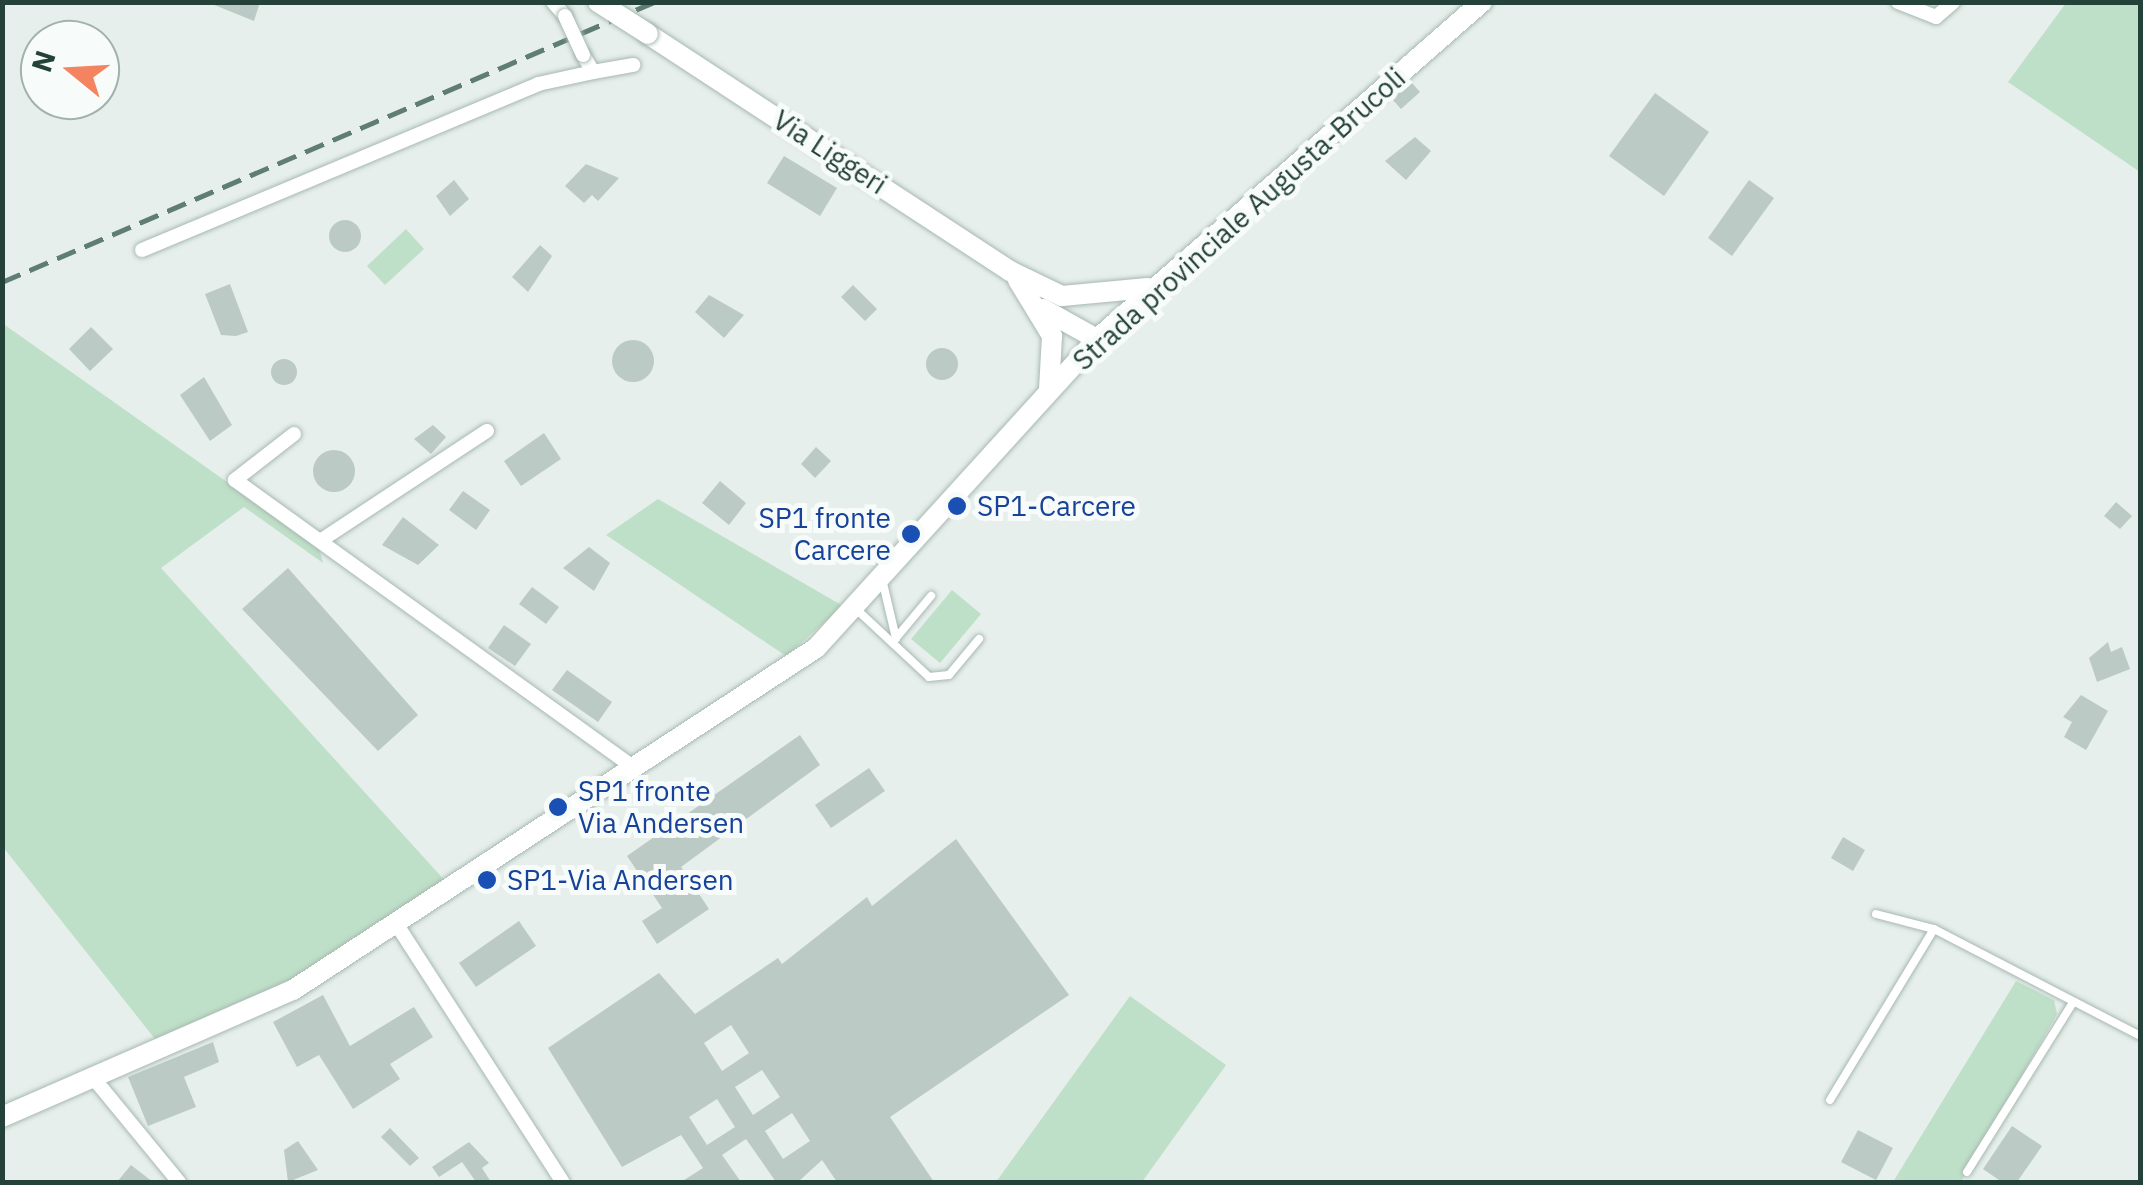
<!DOCTYPE html>
<html>
<head>
<meta charset="utf-8">
<style>
  body { margin:0 }
  #map { position:relative; width:2143px; height:1185px; overflow:hidden; background:#e6efeb; font-family:"IBM Plex Sans",sans-serif }
  div>[style] { position:absolute }
  [style*='--x'] { left:calc(var(--x)*1px); top:calc(var(--y)*1px); width:calc(var(--w)*1px); rotate:calc(var(--a)*1deg) }
  .green>* { inset:0; background:#bfe0c8 }
  .building>* { inset:0; background:#bbcac4 }
  .round { border-radius:50% }
  .roads { filter:drop-shadow(0 0 2px #a8b8b2) drop-shadow(0 0 2px #a8b8b2) }
  .service>* { height:8px; margin:-4px; padding:0 4px; transform-origin:4px; border-radius:4px; background:#fff }
  .minor>* { height:14px; margin:-7px; padding:0 7px; transform-origin:7px; border-radius:7px; background:#fff }
  .secondary>* { height:20px; margin:-10px; padding:0 10px; transform-origin:10px; border-radius:10px; background:#fff }
  .rail>* { height:5px; margin-top:-2.5px; transform-origin:0; background:repeating-linear-gradient(90deg,#5f7d75 0 20px,transparent 0 30px) }
  .bridges { filter:drop-shadow(0 0 2px #a8b8b2) drop-shadow(0 0 2px #a8b8b2) }
  .minor-bridge>* { height:14px; margin:-7px; padding:0 7px; transform-origin:7px; border-radius:7px; background:#fff }
  .secondary-bridge>* { height:20px; margin:-10px; padding:0 10px; transform-origin:10px; border-radius:10px; background:#fff }
  .dots>* { width:28px; height:28px; translate:-50% -50%; box-sizing:border-box; border:5px solid #f7fbf9; border-radius:50% }
  span { translate:-50% -50%; white-space:nowrap; text-align:center; line-height:1.15; -webkit-text-stroke:10px #f7fbf9; paint-order:stroke }
  .street-label { font-size:28px; color:#24423a }
  .transit-label { font-size:28px; color:#164399 }
  .left { translate:0 -50%; text-align:left }
  .right { translate:-100% -50%; text-align:right }
  .frame { position:absolute; inset:0; border:5px solid #24423a; pointer-events:none }
  .north { position:absolute; left:20px; top:20px; width:100px; height:100px; box-sizing:border-box; background:#f7fbf9; border:2px solid #a3b1ad; border-radius:50%; rotate:288deg; font-size:28px; font-weight:700; line-height:40px; text-align:center; color:#24423a }
  .north::after { content:''; display:block; margin:auto; width:35px; height:45px; background:#f4845f; clip-path:polygon(50% 0,100% 100%,50% 72%,0 100%) }
</style>
</head>
<body>
<div id="map">
  <div class="green">
    <div style="clip-path:polygon(2066px 3px,2140px 3px,2140px 172px,2008px 82px)"></div>
    <div style="clip-path:polygon(406px 229px,424px 249px,385px 285px,367px 266px)"></div>
    <div style="clip-path:polygon(2px 323px,319px 547px,323px 563px,244px 507px,161px 568px,448px 884px,306px 973px,155px 1039px,3px 847px)"></div>
    <div style="clip-path:polygon(658px 499px,843px 606px,786px 656px,606px 535px)"></div>
    <div style="clip-path:polygon(952px 590px,981px 614px,940px 663px,911px 639px)"></div>
    <div style="clip-path:polygon(2016px 981px,2054px 1000px,2057px 1014px,1961px 1182px,1893px 1182px)"></div>
    <div style="clip-path:polygon(1130px 996px,1226px 1065px,1142px 1182px,996px 1182px)"></div>
  </div>
  <div class="building">
    <div style="clip-path:polygon(207px 2px,260px 2px,254px 21px)"></div>
    <div style="clip-path:polygon(1411px 82px,1420px 92px,1401px 109px,1392px 99px)"></div>
    <div style="clip-path:polygon(1655px 93px,1709px 132px,1664px 196px,1609px 156px)"></div>
    <div style="clip-path:polygon(1415px 137px,1431px 151px,1406px 180px,1385px 161px)"></div>
    <div style="clip-path:polygon(784px 156px,837px 188px,820px 216px,767px 183px)"></div>
    <div style="clip-path:polygon(586px 164px,619px 178px,598px 201px,592px 195px,584px 203px,565px 186px)"></div>
    <div style="clip-path:polygon(454px 180px,469px 199px,450px 216px,436px 196px)"></div>
    <div style="clip-path:polygon(1749px 180px,1774px 198px,1732px 256px,1708px 238px)"></div>
    <div class="round" style="left:329px;top:220px;width:32px;height:32px"></div>
    <div style="clip-path:polygon(540px 245px,552px 256px,528px 292px,512px 277px)"></div>
    <div style="clip-path:polygon(230px 284px,248px 332px,236px 336px,221px 335px,205px 294px)"></div>
    <div style="clip-path:polygon(853px 285px,877px 309px,865px 321px,841px 297px)"></div>
    <div style="clip-path:polygon(709px 295px,744px 315px,724px 338px,695px 312px)"></div>
    <div style="clip-path:polygon(91px 327px,113px 349px,90px 371px,69px 349px)"></div>
    <div class="round" style="left:612px;top:340px;width:42px;height:42px"></div>
    <div class="round" style="left:926px;top:348px;width:32px;height:32px"></div>
    <div class="round" style="left:271px;top:359px;width:26px;height:26px"></div>
    <div style="clip-path:polygon(204px 377px,232px 425px,210px 441px,180px 395px)"></div>
    <div style="clip-path:polygon(433px 425px,446px 437px,431px 454px,414px 439px)"></div>
    <div style="clip-path:polygon(544px 433px,561px 459px,521px 486px,504px 461px)"></div>
    <div style="clip-path:polygon(816px 447px,831px 461px,815px 478px,801px 464px)"></div>
    <div class="round" style="left:313px;top:450px;width:42px;height:42px"></div>
    <div style="clip-path:polygon(720px 481px,746px 503px,729px 525px,702px 503px)"></div>
    <div style="clip-path:polygon(463px 491px,490px 510px,476px 530px,449px 510px)"></div>
    <div style="clip-path:polygon(2116px 502px,2132px 516px,2120px 529px,2104px 516px)"></div>
    <div style="clip-path:polygon(403px 517px,439px 545px,418px 565px,382px 545px)"></div>
    <div style="clip-path:polygon(589px 547px,610px 563px,594px 591px,563px 568px)"></div>
    <div style="clip-path:polygon(288px 568px,418px 715px,378px 751px,242px 609px)"></div>
    <div style="clip-path:polygon(532px 587px,559px 607px,546px 624px,519px 604px)"></div>
    <div style="clip-path:polygon(504px 625px,531px 644px,515px 666px,488px 648px)"></div>
    <div style="clip-path:polygon(2108px 642px,2111px 652px,2122px 647px,2130px 669px,2097px 682px,2089px 658px)"></div>
    <div style="clip-path:polygon(567px 670px,612px 702px,598px 722px,552px 690px)"></div>
    <div style="clip-path:polygon(2081px 695px,2108px 711px,2086px 750px,2064px 737px,2072px 722px,2063px 717px)"></div>
    <div style="clip-path:polygon(800px 735px,820px 765px,681px 867px,709px 909px,657px 944px,642px 921px,662px 908px,627px 856px)"></div>
    <div style="clip-path:polygon(869px 768px,885px 791px,831px 828px,815px 805px)"></div>
    <div style="clip-path:polygon(1843px 837px,1865px 850px,1853px 871px,1831px 858px)"></div>
    <div style="clip-path:polygon(evenodd,956px 839px,1069px 995px,890px 1117px,934px 1182px,837px 1182px,822px 1160px,798px 1182px,776px 1182px,746px 1139px,722px 1155px,741px 1182px,681px 1182px,703px 1168px,681px 1135px,622px 1167px,548px 1048px,659px 973px,695px 1014px,778px 958px,782px 964px,867px 897px,872px 906px,956px 839px,731px 1025px,749px 1053px,722px 1071px,704px 1043px,731px 1025px,956px 839px,762px 1070px,780px 1097px,753px 1115px,735px 1087px,762px 1070px,956px 839px,717px 1099px,735px 1127px,707px 1145px,689px 1117px,717px 1099px,956px 839px,792px 1113px,810px 1141px,783px 1159px,765px 1131px,792px 1113px)"></div>
    <div style="clip-path:polygon(519px 921px,536px 946px,476px 987px,459px 963px)"></div>
    <div style="clip-path:polygon(323px 995px,350px 1046px,414px 1007px,433px 1037px,390px 1064px,400px 1079px,353px 1109px,319px 1055px,297px 1067px,273px 1022px)"></div>
    <div style="clip-path:polygon(213px 1042px,219px 1062px,184px 1077px,196px 1107px,148px 1126px,128px 1077px)"></div>
    <div style="clip-path:polygon(2012px 1126px,2042px 1146px,2017px 1182px,2002px 1182px,1983px 1169px)"></div>
    <div style="clip-path:polygon(390px 1128px,419px 1158px,410px 1166px,381px 1137px)"></div>
    <div style="clip-path:polygon(1858px 1130px,1893px 1148px,1876px 1180px,1841px 1162px)"></div>
    <div style="clip-path:polygon(298px 1141px,318px 1170px,288px 1182px,284px 1150px)"></div>
    <div style="clip-path:polygon(469px 1142px,489px 1163px,482px 1168px,491px 1182px,476px 1182px,462px 1162px,439px 1177px,432px 1167px)"></div>
    <div style="clip-path:polygon(131px 1165px,153px 1182px,117px 1182px)"></div>
  </div>
  <div class="roads">
    <div class="service">
      <div style="--x:882;--y:579;--w:61;--a:76.7"></div>
      <div style="--x:855;--y:608;--w:101;--a:43"></div>
      <div style="--x:929;--y:677;--w:20;--a:-6"></div>
      <div style="--x:949;--y:675;--w:47;--a:-50.2"></div>
      <div style="--x:896;--y:638;--w:55;--a:-50.2"></div>
      <div style="--x:1876;--y:914;--w:60;--a:14.5"></div>
      <div style="--x:1934;--y:929;--w:232;--a:27.4"></div>
      <div style="--x:1830;--y:1100;--w:200;--a:-58.7"></div>
      <div style="--x:1967;--y:1172;--w:198;--a:-58"></div>
    </div>
    <div class="minor">
      <div style="--x:553;--y:2;--w:18;--a:49"></div>
      <div style="--x:1898;--y:2;--w:41;--a:21.5"></div>
      <div style="--x:1936;--y:17;--w:23;--a:-41"></div>
      <div style="--x:593;--y:72;--w:41;--a:-9.9"></div>
      <div style="--x:142;--y:250;--w:429;--a:-22.7"></div>
      <div style="--x:538;--y:84;--w:56;--a:-12.3"></div>
      <div style="--x:593;--y:72;--w:20;--a:-120"></div>
      <div style="--x:294;--y:434;--w:75;--a:142.1"></div>
      <div style="--x:235;--y:480;--w:494;--a:35.8"></div>
      <div style="--x:320;--y:541;--w:200;--a:-33.4"></div>
      <div style="--x:399;--y:928;--w:302;--a:57.2"></div>
      <div style="--x:91;--y:1075;--w:139;--a:50.6"></div>
    </div>
    <div class="secondary">
      <div style="--x:648;--y:34;--w:433;--a:33.2"></div>
      <div style="--x:1010;--y:271;--w:58;--a:25.7"></div>
      <div style="--x:1062;--y:296;--w:86;--a:-5.3"></div>
      <div style="--x:1018;--y:280;--w:66;--a:58.7"></div>
      <div style="--x:1052;--y:336;--w:54;--a:93.2"></div>
      <div style="--x:1043;--y:309;--w:62;--a:29.1"></div>
      <div style="--x:2;--y:1117;--w:318;--a:-23.6"></div>
      <div style="--x:293;--y:990;--w:625;--a:-33.18"></div>
      <div style="--x:816;--y:648;--w:418;--a:-47.7"></div>
      <div style="--x:1097;--y:339;--w:512;--a:-41.2"></div>
    </div>
  </div>
  <div class="rail">
    <div style="--x:2;--y:282;--w:710;--a:-23.24"></div>
  </div>
  <div class="bridges">
    <div class="minor-bridge">
      <div style="--x:565;--y:16;--w:43;--a:65.2"></div>
    </div>
    <div class="secondary-bridge">
      <div style="--x:598;--y:2;--w:59;--a:32.6"></div>
    </div>
  </div>
  <div class="dots">
    <div style="left:957px;top:506px;background:#1a4fb4"></div>
    <div style="left:911px;top:534px;background:#1a4fb4"></div>
    <div style="left:558px;top:807px;background:#1a4fb4"></div>
    <div style="left:487px;top:880px;background:#1a4fb4"></div>
  </div>
  <div class="street-label">
    <span style="left:830px;top:152px;rotate:33deg">Via Liggeri</span>
    <span style="left:1239px;top:219px;rotate:-42deg">Strada provinciale Augusta-Brucoli</span>
  </div>
  <div class="transit-label">
    <span class="left" style="left:977px;top:506px">SP1-Carcere</span>
    <span class="right" style="left:891px;top:534px">SP1 fronte<br>Carcere</span>
    <span class="left" style="left:578px;top:807px">SP1 fronte<br>Via Andersen</span>
    <span class="left" style="left:507px;top:880px">SP1-Via Andersen</span>
  </div>
  <div class="frame"></div>
  <div class="north">N</div>
</div>
</body>
</html>
